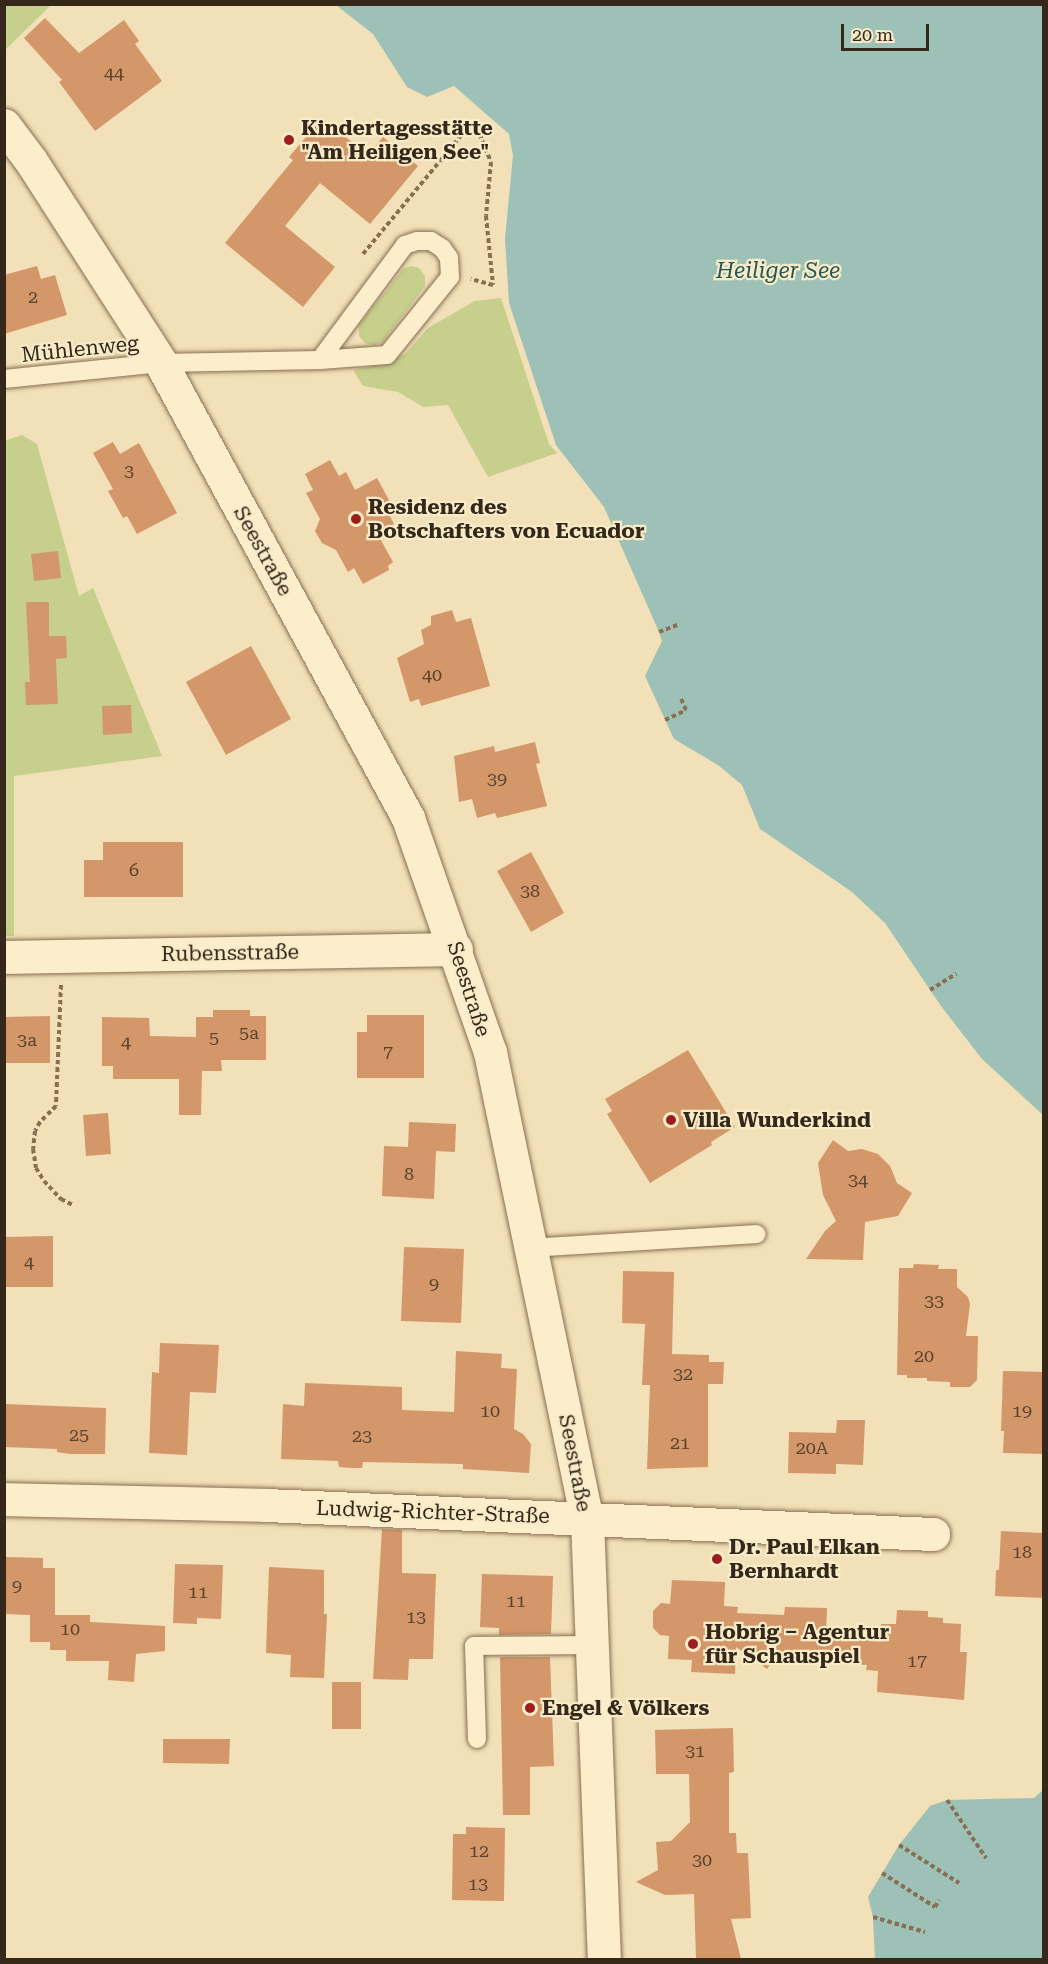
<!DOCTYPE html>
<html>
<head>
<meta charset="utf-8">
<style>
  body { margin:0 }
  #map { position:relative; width:1048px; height:1964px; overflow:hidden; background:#f1e0b8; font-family:"Roboto Serif",serif }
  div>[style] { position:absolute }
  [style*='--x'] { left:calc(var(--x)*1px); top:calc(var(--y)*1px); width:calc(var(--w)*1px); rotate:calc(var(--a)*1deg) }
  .green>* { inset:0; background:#c7cf8c }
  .water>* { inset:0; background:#9dc1b6 }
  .building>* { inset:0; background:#d3976a }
  .path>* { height:4px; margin-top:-2px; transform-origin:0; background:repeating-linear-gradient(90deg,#886f52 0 4.5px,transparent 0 7.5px) }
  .roads { filter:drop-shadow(0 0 2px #886f52) drop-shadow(0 0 2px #886f52) }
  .service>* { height:18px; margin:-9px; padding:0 9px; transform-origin:9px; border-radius:9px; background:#fceecb }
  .minor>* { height:33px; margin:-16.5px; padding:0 16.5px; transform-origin:16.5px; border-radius:16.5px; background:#fceecb }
  .dots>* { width:16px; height:16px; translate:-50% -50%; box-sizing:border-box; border:3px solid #f8ebc8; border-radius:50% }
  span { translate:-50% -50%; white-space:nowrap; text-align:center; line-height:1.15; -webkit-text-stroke:4.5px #f8ebc8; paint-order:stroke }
  .number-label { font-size:18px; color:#5c432d }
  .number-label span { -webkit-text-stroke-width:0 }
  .poi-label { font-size:21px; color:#352719; font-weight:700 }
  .left { translate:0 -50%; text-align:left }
  .street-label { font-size:21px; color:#352719 }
  .water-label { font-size:22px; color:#265754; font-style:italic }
  .frame { position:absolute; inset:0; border:6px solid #352719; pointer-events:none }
  .scale { position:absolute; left:841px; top:24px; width:88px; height:27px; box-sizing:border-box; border:3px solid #352719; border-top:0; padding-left:8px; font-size:18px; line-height:21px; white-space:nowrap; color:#352719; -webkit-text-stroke:4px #f8ebc8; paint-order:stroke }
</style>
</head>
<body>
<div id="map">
  <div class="green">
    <div style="clip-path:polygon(5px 4px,51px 4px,51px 5px,5px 50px)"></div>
    <div style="clip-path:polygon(412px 266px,419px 268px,425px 276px,425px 286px,383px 342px,374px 345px,365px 343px,359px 336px,359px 325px,404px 268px)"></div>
    <div style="clip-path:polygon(501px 298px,549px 444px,557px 453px,488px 477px,448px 405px,423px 407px,398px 392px,363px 386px,353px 370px,382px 364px,405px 354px,428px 328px,475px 301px)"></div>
    <div style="clip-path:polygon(22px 435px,37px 444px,79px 596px,93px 588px,162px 756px,14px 776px,14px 936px,4px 936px,4px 441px)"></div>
  </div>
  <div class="water">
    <div style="clip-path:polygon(336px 5px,1043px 5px,1043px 1115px,982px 1059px,941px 1006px,885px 923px,852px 892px,760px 829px,742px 785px,718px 765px,674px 739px,645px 676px,662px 641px,659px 632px,604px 507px,556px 445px,509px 303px,505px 239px,513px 155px,509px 134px,454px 86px,427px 97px,407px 87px,373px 34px)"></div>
    <div style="clip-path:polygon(1043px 1790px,1043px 1959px,875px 1959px,873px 1917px,868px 1897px,899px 1845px,930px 1806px,947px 1800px,1034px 1798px)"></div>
  </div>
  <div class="building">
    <div style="clip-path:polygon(45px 18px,79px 53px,124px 20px,139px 41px,135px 44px,162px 81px,95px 131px,59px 82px,62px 80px,24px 38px)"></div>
    <div style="clip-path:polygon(322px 118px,368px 155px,383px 137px,418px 166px,370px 224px,320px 183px,285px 226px,335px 267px,303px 307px,225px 243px,293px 160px,289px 157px)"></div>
    <div style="clip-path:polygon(37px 266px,41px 279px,55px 275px,67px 315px,4px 334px,4px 275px)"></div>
    <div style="clip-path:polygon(113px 442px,120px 454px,139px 443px,177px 513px,137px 534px,127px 516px,123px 518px,108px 491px,113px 489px,93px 453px)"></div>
    <div style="clip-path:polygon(330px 460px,339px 476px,346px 472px,355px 490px,377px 478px,396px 513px,390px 516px,394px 524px,377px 533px,393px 562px,388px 566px,389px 570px,363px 584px,354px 568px,348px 572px,336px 550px,322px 543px,315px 531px,320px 519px,306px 493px,313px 490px,305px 474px)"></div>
    <div style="clip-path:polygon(58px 551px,61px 578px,34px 581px,31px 554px)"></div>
    <div style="clip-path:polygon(26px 602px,49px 602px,49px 636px,66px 636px,67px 658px,56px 659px,58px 704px,26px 705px,25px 682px,30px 682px)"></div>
    <div style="clip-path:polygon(452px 610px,456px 622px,471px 618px,490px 686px,421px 706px,419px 699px,410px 702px,397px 658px,424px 644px,421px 630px,431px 625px,431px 616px)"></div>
    <div style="clip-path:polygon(251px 646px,291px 719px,226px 755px,186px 682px)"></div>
    <div style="clip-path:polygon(131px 705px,132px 733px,103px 735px,102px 706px)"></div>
    <div style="clip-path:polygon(535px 742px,540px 763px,536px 764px,547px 806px,497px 818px,495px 813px,477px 818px,472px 799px,459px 802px,454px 756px,494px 746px,495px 752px)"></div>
    <div style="clip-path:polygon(103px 842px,183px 842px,183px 897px,84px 897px,84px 860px,103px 860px)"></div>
    <div style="clip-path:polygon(531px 852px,564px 913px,531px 932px,497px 871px)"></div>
    <div style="clip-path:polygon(213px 1010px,250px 1010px,250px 1016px,266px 1016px,266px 1060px,221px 1060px,222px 1071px,202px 1071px,201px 1115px,179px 1115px,179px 1079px,113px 1079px,113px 1066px,102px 1066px,102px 1017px,149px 1018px,150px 1036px,196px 1037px,196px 1017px,213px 1017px)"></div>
    <div style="clip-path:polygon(367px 1015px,424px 1015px,424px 1078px,357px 1078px,357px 1032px,367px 1032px)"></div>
    <div style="clip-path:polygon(50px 1016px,50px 1063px,4px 1063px,4px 1017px)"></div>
    <div style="clip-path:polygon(688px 1050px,735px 1127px,711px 1142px,712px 1145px,650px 1183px,607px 1114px,612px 1111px,605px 1099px)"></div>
    <div style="clip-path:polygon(108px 1113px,111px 1154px,86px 1156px,83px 1115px)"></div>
    <div style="clip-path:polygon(409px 1122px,456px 1124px,455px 1152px,436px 1151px,434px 1199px,382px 1196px,384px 1146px,408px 1147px)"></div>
    <div style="clip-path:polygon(833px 1140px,848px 1151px,862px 1149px,878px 1154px,890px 1166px,897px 1183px,912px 1193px,898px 1216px,865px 1222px,863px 1260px,806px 1259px,825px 1231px,836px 1221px,823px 1195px,818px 1163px)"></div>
    <div style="clip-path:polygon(53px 1236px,53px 1287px,4px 1287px,4px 1237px)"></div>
    <div style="clip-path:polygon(404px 1247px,464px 1249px,461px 1323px,401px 1321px)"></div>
    <div style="clip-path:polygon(914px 1264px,939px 1265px,938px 1269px,957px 1269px,957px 1287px,968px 1297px,970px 1304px,966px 1336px,978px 1336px,977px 1380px,970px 1387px,950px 1387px,950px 1382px,927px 1381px,927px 1378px,907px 1378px,907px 1375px,897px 1375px,899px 1268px,913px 1268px)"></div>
    <div style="clip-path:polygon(623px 1271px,674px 1272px,672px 1354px,709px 1355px,709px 1362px,724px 1362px,723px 1384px,708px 1384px,708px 1467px,647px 1469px,650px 1385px,642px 1385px,645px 1324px,622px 1323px)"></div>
    <div style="clip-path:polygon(160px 1343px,219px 1345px,216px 1393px,190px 1392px,187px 1455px,149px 1453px,152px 1372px,159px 1373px)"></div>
    <div style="clip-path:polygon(456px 1351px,502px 1354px,501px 1368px,517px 1369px,514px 1429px,523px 1434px,531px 1444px,529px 1473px,463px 1469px,463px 1464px,363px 1462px,362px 1468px,351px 1468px,339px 1467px,338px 1461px,281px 1459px,283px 1404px,304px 1406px,305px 1383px,402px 1387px,402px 1410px,454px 1412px)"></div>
    <div style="clip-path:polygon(1003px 1371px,1044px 1372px,1044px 1454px,1003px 1453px,1004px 1431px,1001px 1431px)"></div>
    <div style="clip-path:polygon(4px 1404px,106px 1408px,105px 1454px,70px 1454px,57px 1452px,57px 1449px,4px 1447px)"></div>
    <div style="clip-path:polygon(837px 1420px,865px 1420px,863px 1465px,836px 1464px,836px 1474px,788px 1473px,789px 1432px,836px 1433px)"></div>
    <div style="clip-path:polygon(382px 1529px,402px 1530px,402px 1573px,436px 1574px,433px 1659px,409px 1659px,408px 1680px,373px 1679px)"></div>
    <div style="clip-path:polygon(1001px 1531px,1044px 1533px,1044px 1598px,995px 1596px,996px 1570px,999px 1570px)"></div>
    <div style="clip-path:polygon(4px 1557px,43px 1558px,43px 1568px,55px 1568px,55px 1615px,90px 1615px,90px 1622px,165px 1626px,165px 1651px,136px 1654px,134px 1682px,108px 1680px,109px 1661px,66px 1661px,66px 1650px,50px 1650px,50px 1642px,30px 1642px,30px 1615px,4px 1614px)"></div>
    <div style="clip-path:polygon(175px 1564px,223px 1565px,221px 1619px,197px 1618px,197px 1624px,173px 1623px)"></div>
    <div style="clip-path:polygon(269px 1567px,324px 1570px,324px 1614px,327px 1614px,324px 1678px,290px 1677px,291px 1655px,266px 1653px)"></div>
    <div style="clip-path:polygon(482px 1574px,553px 1576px,551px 1634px,499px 1635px,499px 1628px,480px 1627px)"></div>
    <div style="clip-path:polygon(672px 1580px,725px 1582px,724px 1606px,738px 1607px,737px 1613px,784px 1615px,785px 1607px,827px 1608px,826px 1636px,880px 1639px,881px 1624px,896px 1624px,897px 1610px,928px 1611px,928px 1617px,943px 1618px,943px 1623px,961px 1624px,960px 1652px,967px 1652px,964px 1700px,877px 1692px,878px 1671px,866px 1670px,867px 1665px,773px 1661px,767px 1669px,736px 1647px,735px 1674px,691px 1672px,692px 1660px,668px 1659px,669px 1636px,660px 1635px,653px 1628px,653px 1611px,661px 1603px,670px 1604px)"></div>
    <div style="clip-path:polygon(500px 1657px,550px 1657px,554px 1766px,530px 1767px,530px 1815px,503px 1815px)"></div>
    <div style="clip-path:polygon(332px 1682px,361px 1682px,361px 1729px,332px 1729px)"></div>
    <div style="clip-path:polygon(733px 1728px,734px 1772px,729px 1773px,729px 1833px,736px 1833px,737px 1853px,748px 1853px,751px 1918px,731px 1919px,741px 1959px,696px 1959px,694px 1894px,665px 1895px,636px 1882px,658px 1870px,656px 1842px,671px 1841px,690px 1822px,689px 1774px,656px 1774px,655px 1730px)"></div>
    <div style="clip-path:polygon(163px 1739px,230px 1739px,229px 1764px,163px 1763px)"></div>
    <div style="clip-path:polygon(466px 1827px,505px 1828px,504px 1901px,452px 1900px,453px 1834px,466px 1834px)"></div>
  </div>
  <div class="path">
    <div style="--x:363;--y:254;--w:174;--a:-50.4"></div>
    <div style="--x:474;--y:120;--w:45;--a:68"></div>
    <div style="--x:491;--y:162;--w:54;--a:95.3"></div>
    <div style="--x:486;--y:216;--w:69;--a:84.2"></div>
    <div style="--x:493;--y:285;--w:23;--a:-165"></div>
    <div style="--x:659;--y:632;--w:22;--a:-21"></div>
    <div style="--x:665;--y:720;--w:23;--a:-25"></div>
    <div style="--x:686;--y:710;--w:12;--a:-114"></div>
    <div style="--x:61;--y:985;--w:121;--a:92.4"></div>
    <div style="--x:56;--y:1106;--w:23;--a:135"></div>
    <div style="--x:40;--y:1122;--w:10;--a:119"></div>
    <div style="--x:35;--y:1131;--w:18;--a:96"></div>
    <div style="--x:33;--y:1149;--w:19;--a:81"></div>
    <div style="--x:36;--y:1168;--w:15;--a:58"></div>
    <div style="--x:44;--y:1181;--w:25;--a:47"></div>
    <div style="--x:61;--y:1199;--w:13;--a:27"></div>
    <div style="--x:930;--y:990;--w:31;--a:-32"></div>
    <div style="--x:947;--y:1800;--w:70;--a:56.1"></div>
    <div style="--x:899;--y:1845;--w:71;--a:32.3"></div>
    <div style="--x:882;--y:1873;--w:63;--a:32.7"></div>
    <div style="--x:935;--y:1907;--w:8;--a:-60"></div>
    <div style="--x:873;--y:1917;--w:54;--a:16.1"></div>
  </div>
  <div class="roads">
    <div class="service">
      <div style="--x:4;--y:379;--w:158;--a:-5.8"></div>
      <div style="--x:161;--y:363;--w:159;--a:-1.1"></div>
      <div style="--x:320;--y:360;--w:67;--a:-4.3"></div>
      <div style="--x:387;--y:355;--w:100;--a:-51.1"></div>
      <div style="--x:450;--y:277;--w:19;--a:-93"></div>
      <div style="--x:449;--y:258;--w:12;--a:-125"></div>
      <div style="--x:442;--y:248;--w:13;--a:-148"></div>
      <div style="--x:431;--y:241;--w:14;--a:180"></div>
      <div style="--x:417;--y:241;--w:13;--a:162"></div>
      <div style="--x:405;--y:245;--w:143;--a:126.5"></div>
      <div style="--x:530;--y:1248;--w:227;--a:-3.5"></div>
      <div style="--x:477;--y:1739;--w:93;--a:-91.8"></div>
      <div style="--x:474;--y:1646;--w:117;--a:-0.5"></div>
    </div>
    <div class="minor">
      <div style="--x:4;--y:125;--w:45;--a:53.1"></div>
      <div style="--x:31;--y:161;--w:240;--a:57.2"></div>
      <div style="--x:161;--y:363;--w:518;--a:61.5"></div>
      <div style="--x:408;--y:818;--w:248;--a:70.7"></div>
      <div style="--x:490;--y:1052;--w:477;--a:78.3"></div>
      <div style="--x:587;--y:1519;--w:441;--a:87.8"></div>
      <div style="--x:4;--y:957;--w:452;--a:-1"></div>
      <div style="--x:4;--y:1499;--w:262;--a:1.3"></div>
      <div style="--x:266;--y:1505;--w:668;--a:2.49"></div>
    </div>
  </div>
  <div class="dots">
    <div style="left:289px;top:140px;background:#9c1d1d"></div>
    <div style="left:356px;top:519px;background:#9c1d1d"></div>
    <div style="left:671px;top:1120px;background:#9c1d1d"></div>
    <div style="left:717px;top:1559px;background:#9c1d1d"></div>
    <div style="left:693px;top:1644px;background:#9c1d1d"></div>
    <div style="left:530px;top:1708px;background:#9c1d1d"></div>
  </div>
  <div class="number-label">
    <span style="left:114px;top:73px">44</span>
    <span style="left:33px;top:297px">2</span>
    <span style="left:129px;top:471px">3</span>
    <span style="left:432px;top:675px">40</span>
    <span style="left:497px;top:779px">39</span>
    <span style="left:134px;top:870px">6</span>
    <span style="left:530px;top:891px">38</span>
    <span style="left:249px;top:1033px">5a</span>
    <span style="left:214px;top:1038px">5</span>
    <span style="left:27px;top:1040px">3a</span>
    <span style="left:126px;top:1042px">4</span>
    <span style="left:388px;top:1052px">7</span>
    <span style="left:409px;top:1174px">8</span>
    <span style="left:858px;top:1180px">34</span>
    <span style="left:29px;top:1262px">4</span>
    <span style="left:434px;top:1284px">9</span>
    <span style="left:934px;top:1301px">33</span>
    <span style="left:924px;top:1356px">20</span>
    <span style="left:683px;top:1374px">32</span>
    <span style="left:490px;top:1411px">10</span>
    <span style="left:1022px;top:1411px">19</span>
    <span style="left:79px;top:1435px">25</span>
    <span style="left:362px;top:1436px">23</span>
    <span style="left:680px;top:1443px">21</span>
    <span style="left:812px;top:1448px">20A</span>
    <span style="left:1022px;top:1552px">18</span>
    <span style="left:17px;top:1586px">9</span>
    <span style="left:198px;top:1592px">11</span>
    <span style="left:516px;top:1601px">11</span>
    <span style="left:416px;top:1617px">13</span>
    <span style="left:70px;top:1629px">10</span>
    <span style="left:917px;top:1661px">17</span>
    <span style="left:695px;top:1751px">31</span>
    <span style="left:479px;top:1851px">12</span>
    <span style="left:702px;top:1860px">30</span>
    <span style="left:478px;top:1884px">13</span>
  </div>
  <div class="poi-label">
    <span class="left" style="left:301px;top:140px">Kindertagesstätte<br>"Am Heiligen See"</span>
    <span class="left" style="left:368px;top:519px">Residenz des<br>Botschafters von Ecuador</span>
    <span class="left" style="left:683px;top:1120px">Villa Wunderkind</span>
    <span class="left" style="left:729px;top:1559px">Dr. Paul Elkan<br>Bernhardt</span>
    <span class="left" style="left:705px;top:1644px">Hobrig – Agentur<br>für Schauspiel</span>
    <span class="left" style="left:542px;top:1708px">Engel &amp; Völkers</span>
  </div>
  <div class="street-label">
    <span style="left:80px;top:349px;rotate:-6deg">Mühlenweg</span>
    <span style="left:263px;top:551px;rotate:61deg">Seestraße</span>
    <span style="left:230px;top:953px;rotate:-1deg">Rubensstraße</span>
    <span style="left:469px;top:989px;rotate:72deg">Seestraße</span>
    <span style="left:575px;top:1463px;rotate:79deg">Seestraße</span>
    <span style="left:433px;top:1512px;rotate:2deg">Ludwig-Richter-Straße</span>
  </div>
  <div class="water-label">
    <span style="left:778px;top:271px">Heiliger See</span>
  </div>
  <div class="frame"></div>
  <div class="scale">20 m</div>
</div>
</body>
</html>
